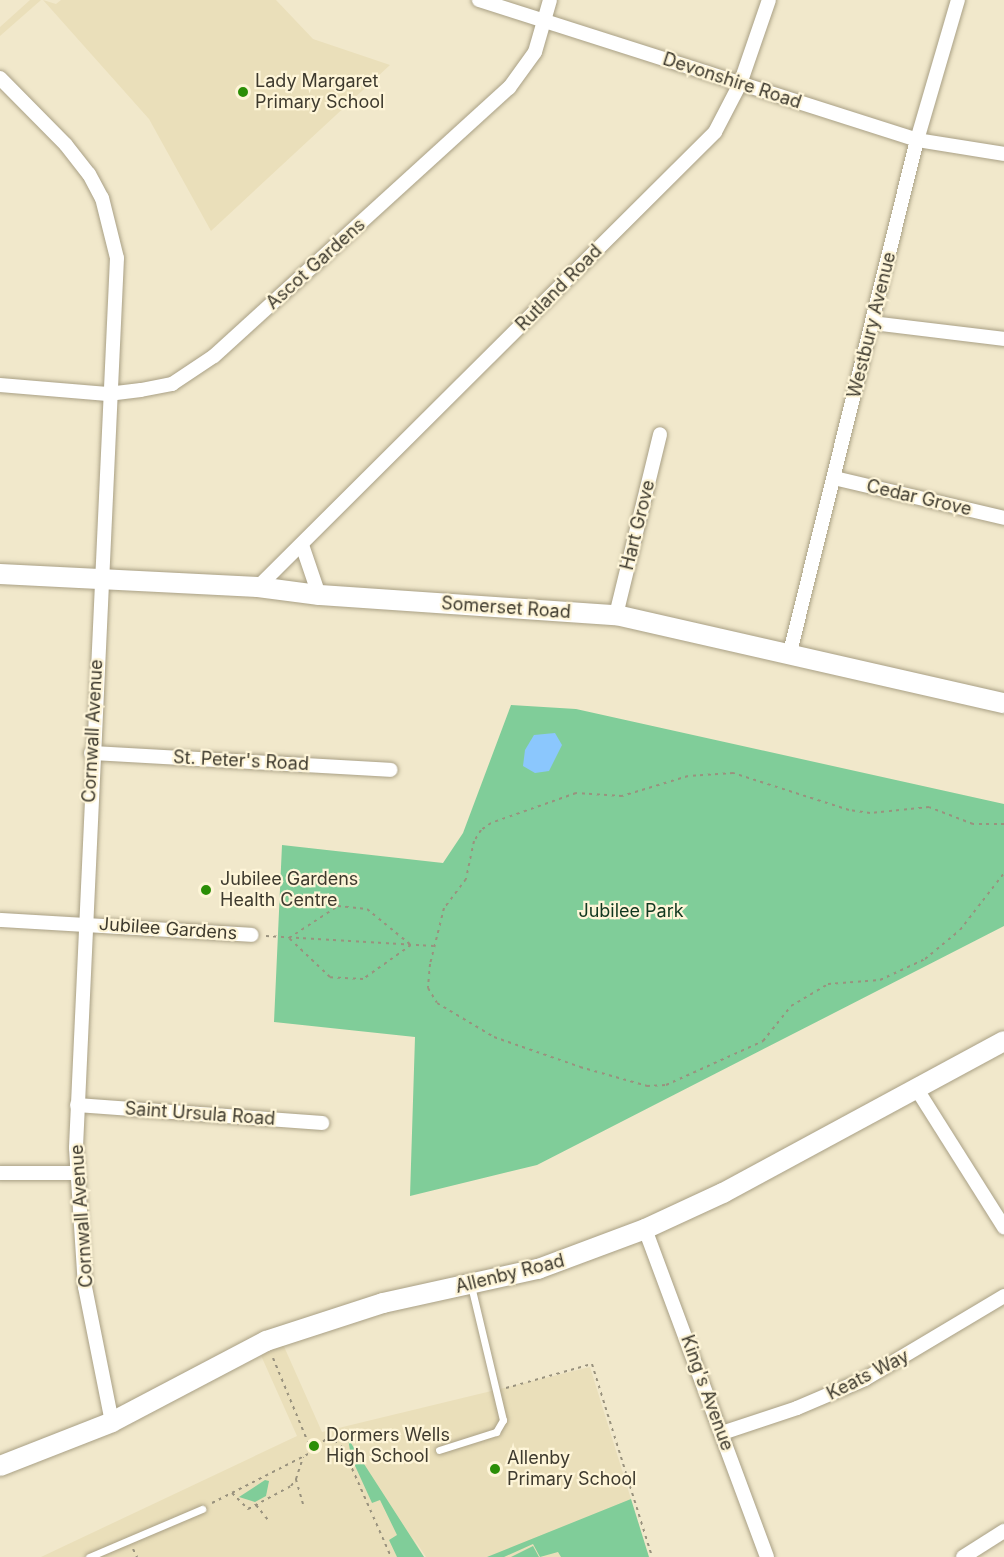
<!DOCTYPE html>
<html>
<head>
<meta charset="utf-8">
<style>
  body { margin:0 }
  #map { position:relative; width:1004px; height:1557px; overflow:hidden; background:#f1e8cb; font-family:Inter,sans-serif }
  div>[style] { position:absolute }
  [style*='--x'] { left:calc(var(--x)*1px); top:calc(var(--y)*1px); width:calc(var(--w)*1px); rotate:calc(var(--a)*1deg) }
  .built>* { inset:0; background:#eadfba }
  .green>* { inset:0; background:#80cd99 }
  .water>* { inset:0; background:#8bc7fd }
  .path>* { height:2px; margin-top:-1px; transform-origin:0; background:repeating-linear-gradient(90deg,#99927e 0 3px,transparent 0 7.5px) }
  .roads { filter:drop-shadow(0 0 2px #a9a085) drop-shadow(0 0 2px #a9a085) }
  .lane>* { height:7px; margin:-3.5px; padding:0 3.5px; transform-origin:3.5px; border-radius:3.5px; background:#fff }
  .street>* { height:14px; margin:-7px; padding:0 7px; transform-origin:7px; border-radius:7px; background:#fff }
  .secondary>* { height:20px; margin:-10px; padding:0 10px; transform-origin:10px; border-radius:10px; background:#fff }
  .dots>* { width:16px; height:16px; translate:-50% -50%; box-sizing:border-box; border:3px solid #fef5d8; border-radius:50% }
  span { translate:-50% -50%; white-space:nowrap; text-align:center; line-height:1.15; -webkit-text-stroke:4.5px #fef5d8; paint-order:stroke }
  .street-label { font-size:18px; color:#3e3a2e }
  .poi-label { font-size:18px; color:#3e3a2e }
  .left { translate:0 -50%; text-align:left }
  .park-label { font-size:18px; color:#10371f }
</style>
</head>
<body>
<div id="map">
  <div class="built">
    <div style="clip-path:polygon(30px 0,41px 0,0 36px,0 27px)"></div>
    <div style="clip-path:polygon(43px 0,56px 4px,61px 0,276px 0,313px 39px,390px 65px,211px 231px,149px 119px)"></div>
    <div style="clip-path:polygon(282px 1342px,322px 1432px,590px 1367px,649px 1557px,426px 1557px,412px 1536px,424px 1557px,41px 1557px,297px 1436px,259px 1351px)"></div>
  </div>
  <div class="green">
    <div style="clip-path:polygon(511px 705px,576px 709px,1004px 804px,1004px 926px,537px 1165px,410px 1196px,415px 1037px,274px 1022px,282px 845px,443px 863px,463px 833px)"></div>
    <div style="clip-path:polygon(348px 1438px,357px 1453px,424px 1557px,397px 1557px,389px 1540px,397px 1535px,380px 1500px,372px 1503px,351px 1457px)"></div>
    <div style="clip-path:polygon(265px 1480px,269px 1481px,266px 1496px,255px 1502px,239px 1497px)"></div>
    <div style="clip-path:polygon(631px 1499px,649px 1557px,561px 1557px,558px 1552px,540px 1557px,533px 1544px,504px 1557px,487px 1557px)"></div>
    <div style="clip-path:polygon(533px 1546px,539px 1557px,511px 1557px)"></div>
  </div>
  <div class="water">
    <div style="clip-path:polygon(555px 733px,562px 745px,549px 771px,535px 773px,523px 766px,525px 750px,534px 735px)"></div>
  </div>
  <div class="path">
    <div style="--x:1004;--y:824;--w:31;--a:180"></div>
    <div style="--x:973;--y:824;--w:47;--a:-158.9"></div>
    <div style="--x:929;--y:807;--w:59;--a:174.2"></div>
    <div style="--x:870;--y:813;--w:21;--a:-172"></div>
    <div style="--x:849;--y:810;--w:122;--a:-162.3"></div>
    <div style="--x:733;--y:773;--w:45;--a:176.2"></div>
    <div style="--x:688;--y:776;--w:69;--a:163.1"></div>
    <div style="--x:622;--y:796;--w:46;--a:-176.3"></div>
    <div style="--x:576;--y:793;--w:90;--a:160.6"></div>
    <div style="--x:491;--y:823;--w:12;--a:145"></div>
    <div style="--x:481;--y:830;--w:13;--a:122"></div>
    <div style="--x:474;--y:841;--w:39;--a:102"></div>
    <div style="--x:466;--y:879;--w:36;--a:127"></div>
    <div style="--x:444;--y:908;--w:58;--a:104"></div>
    <div style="--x:430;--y:964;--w:24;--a:95"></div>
    <div style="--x:428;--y:988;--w:17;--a:59"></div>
    <div style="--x:437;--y:1003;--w:66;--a:30.8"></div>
    <div style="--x:494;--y:1037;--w:91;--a:19.2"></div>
    <div style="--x:580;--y:1067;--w:70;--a:15.8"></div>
    <div style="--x:647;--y:1086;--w:19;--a:-3"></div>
    <div style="--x:666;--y:1085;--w:107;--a:-24.4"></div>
    <div style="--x:763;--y:1041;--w:45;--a:-51.3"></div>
    <div style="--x:791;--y:1006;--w:43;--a:-30.7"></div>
    <div style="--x:828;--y:984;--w:52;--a:-4.4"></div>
    <div style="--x:880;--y:980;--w:50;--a:-25"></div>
    <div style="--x:925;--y:959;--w:45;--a:-39.6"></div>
    <div style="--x:960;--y:930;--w:72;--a:-52.3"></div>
    <div style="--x:338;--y:906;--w:29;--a:6"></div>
    <div style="--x:367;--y:909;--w:57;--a:39.3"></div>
    <div style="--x:411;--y:945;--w:59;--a:144.7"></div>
    <div style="--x:363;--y:979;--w:33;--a:-177"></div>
    <div style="--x:330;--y:977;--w:57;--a:-136.4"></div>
    <div style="--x:289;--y:938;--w:59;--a:-33.1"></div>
    <div style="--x:266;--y:936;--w:168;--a:3.4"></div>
    <div style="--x:273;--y:1358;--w:102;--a:67.5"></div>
    <div style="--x:506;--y:1388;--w:89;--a:-15.6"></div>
    <div style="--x:592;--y:1364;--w:202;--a:72.7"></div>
    <div style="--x:232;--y:1493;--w:23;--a:45"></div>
    <div style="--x:248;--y:1509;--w:49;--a:-28.1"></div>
    <div style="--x:291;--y:1486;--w:9;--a:-54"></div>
    <div style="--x:212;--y:1503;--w:112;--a:-27"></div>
    <div style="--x:312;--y:1452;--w:23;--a:-43"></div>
    <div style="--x:329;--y:1436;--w:18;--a:41"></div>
    <div style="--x:343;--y:1448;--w:119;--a:66.2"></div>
    <div style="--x:303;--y:1504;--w:26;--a:-106"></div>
    <div style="--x:296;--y:1479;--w:23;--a:-72"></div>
    <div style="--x:256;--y:1505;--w:19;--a:51"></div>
    <div style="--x:133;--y:1549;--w:9;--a:63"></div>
  </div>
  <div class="roads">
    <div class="lane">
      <div style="--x:439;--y:1450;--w:60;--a:-17.5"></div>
      <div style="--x:496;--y:1432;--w:14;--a:-60"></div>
      <div style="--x:503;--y:1420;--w:138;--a:-103.4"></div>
      <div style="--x:89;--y:1557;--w:123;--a:-23"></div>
    </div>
    <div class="street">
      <div style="--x:479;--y:0;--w:460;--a:17.7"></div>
      <div style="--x:917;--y:140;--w:88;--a:9.1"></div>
      <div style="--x:0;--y:78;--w:94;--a:45.4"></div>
      <div style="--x:66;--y:145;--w:37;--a:52"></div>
      <div style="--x:89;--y:174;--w:27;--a:62"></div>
      <div style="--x:102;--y:198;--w:62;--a:76"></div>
      <div style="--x:117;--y:258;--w:891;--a:92.64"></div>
      <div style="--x:76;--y:1148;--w:139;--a:86.3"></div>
      <div style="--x:85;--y:1287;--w:138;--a:78.7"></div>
      <div style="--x:872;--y:323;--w:133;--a:6.9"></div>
      <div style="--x:0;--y:385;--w:108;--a:4.8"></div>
      <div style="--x:108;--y:394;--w:33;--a:-7"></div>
      <div style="--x:141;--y:390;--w:32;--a:-11"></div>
      <div style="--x:172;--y:384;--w:50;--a:-33.7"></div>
      <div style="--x:214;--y:356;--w:399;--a:-42.3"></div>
      <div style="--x:509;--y:88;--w:44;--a:-54.2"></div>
      <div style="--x:535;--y:52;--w:54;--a:-73.9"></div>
      <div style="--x:834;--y:478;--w:175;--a:13.2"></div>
      <div style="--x:302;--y:545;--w:53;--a:71.2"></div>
      <div style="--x:258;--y:587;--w:645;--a:-44.87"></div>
      <div style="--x:715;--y:132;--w:54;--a:-62.5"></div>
      <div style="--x:740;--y:84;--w:89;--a:-71"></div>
      <div style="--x:616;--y:615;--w:186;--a:-76.3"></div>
      <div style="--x:790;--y:652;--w:528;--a:-76.07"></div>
      <div style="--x:917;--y:140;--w:146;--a:-73.7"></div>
      <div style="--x:91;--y:753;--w:300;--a:3.2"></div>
      <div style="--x:0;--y:920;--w:252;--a:3.4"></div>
      <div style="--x:916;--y:1088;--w:165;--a:57.7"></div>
      <div style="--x:77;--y:1105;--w:246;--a:4.2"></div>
      <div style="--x:0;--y:1173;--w:76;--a:0"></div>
      <div style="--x:645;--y:1229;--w:350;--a:69.6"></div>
      <div style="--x:722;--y:1433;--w:79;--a:-18.4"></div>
      <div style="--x:797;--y:1408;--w:74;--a:-23.1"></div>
      <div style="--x:865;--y:1379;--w:162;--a:-30.8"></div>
      <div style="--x:963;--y:1557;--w:49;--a:-32.4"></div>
    </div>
    <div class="secondary">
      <div style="--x:0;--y:574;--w:258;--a:2.9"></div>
      <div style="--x:258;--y:587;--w:62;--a:7.5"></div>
      <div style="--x:319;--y:595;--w:298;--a:3.9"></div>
      <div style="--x:616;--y:615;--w:398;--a:12.8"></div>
      <div style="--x:0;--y:1466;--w:120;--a:-21.4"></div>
      <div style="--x:112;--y:1422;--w:174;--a:-27.7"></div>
      <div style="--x:266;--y:1341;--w:123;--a:-18"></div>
      <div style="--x:383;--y:1303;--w:159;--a:-12.4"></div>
      <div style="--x:538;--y:1269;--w:114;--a:-20.5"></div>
      <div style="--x:645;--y:1229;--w:86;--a:-24.8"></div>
      <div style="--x:723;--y:1193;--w:319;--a:-28.4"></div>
    </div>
  </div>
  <div class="dots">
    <div style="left:243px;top:92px;background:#2b8e06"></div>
    <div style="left:206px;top:890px;background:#2b8e06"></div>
    <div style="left:314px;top:1446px;background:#2b8e06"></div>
    <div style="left:495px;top:1469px;background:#2b8e06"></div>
  </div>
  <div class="street-label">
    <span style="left:732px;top:81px;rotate:18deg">Devonshire Road</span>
    <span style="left:316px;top:264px;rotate:-42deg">Ascot Gardens</span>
    <span style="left:559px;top:288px;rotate:-45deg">Rutland Road</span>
    <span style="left:872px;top:325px;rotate:-76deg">Westbury Avenue</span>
    <span style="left:919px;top:498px;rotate:13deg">Cedar Grove</span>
    <span style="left:638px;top:525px;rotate:-76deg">Hart Grove</span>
    <span style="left:506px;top:608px;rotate:4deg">Somerset Road</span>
    <span style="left:93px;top:731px;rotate:-87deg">Cornwall Avenue</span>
    <span style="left:241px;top:761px;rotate:3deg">St. Peter's Road</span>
    <span style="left:168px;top:929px;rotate:4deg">Jubilee Gardens</span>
    <span style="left:200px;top:1114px;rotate:4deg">Saint Ursula Road</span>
    <span style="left:82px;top:1216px;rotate:-94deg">Cornwall Avenue</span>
    <span style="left:510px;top:1274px;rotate:-14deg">Allenby Road</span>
    <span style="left:868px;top:1375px;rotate:-27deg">Keats Way</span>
    <span style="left:707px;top:1393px;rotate:70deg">King's Avenue</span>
  </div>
  <div class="poi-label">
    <span class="left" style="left:255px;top:92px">Lady Margaret<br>Primary School</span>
    <span class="left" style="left:220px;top:890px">Jubilee Gardens<br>Health Centre</span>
    <span class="left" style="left:326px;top:1446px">Dormers Wells<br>High School</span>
    <span class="left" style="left:507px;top:1469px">Allenby<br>Primary School</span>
  </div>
  <div class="park-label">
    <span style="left:631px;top:911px">Jubilee Park</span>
  </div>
</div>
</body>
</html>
